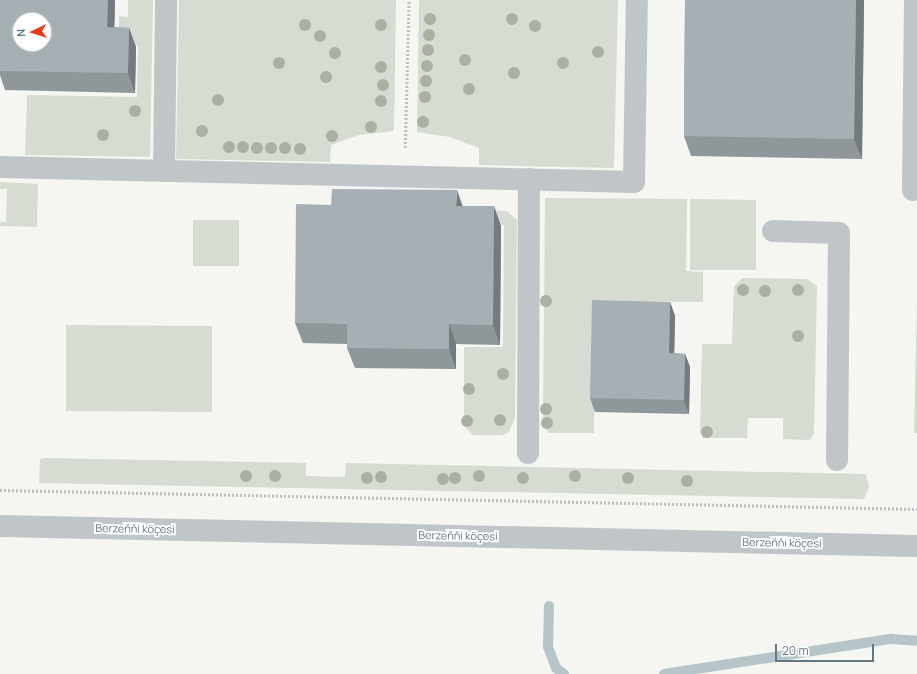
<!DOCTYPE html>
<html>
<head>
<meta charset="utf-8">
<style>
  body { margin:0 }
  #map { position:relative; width:917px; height:674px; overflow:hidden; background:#f5f5f1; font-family:Manrope,sans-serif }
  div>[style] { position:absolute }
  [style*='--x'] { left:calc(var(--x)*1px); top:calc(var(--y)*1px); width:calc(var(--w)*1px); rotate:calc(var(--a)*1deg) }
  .green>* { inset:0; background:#d6dcd2 }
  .stream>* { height:10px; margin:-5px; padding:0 5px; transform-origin:5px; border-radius:5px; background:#b6c5c8 }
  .path>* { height:2.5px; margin-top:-1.25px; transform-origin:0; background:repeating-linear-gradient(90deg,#bcbec0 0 2px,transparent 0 4px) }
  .minor>* { height:22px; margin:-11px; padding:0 11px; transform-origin:11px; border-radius:11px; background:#c0c5c7 }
  .trees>* { width:12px; height:12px; margin:-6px; border-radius:50%; background:#a8b1a2 }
  .wall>* { inset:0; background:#8f979b }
  .shaded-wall>* { inset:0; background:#747b7e }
  .building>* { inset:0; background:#a6b0b4 }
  span { translate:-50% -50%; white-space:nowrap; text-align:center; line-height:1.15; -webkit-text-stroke:4px #fff; paint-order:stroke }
  .street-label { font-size:11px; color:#637783 }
  .north { position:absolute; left:12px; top:12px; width:40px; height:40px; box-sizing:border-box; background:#fff; border:1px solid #c1c9cd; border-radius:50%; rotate:266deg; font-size:11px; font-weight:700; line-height:16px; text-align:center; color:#637783 }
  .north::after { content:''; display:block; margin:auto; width:14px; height:18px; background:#e93a1c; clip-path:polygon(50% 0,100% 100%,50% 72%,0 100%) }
  .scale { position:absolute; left:775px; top:644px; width:99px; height:18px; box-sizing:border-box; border:2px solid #637783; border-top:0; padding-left:5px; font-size:12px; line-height:14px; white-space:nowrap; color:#637783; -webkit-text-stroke:3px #fff; paint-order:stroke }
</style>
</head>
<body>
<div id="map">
  <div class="green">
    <div style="clip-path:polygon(128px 0,153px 0,150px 157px,25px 155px,27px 95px,137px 97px,138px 45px,119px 44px,119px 16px,128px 17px)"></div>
    <div style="clip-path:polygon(179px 0,396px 0,394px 131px,359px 135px,331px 145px,330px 162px,176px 159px)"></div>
    <div style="clip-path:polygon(419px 0,618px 0,614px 168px,479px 165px,479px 148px,450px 137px,417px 132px)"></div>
    <div style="clip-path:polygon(0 182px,38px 184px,37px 227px,0 226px,0 222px,6px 222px,7px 189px,0 189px)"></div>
    <div style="clip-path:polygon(545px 198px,687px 199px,686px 271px,703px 272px,703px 302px,595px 301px,594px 433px,549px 433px,543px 425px)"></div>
    <div style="clip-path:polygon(690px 199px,756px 200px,756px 270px,690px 270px)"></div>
    <div style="clip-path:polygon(465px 210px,507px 211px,517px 220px,515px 418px,509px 432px,502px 435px,473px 435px,464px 426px,464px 347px,503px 347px,504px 225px,465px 224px)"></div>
    <div style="clip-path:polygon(193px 220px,239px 220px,239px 266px,193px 266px)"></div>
    <div style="clip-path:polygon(742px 278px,807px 279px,817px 286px,814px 434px,810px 440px,783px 439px,783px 418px,748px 418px,747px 438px,703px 438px,700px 433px,702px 344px,732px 344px,734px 286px)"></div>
    <div style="clip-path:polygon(917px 299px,917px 433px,914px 433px)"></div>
    <div style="clip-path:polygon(66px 325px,212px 326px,212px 412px,66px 411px)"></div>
    <div style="clip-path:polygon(44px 458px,306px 463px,306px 476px,345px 477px,346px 463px,862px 474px,866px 474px,869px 487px,864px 499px,39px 483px,40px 459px)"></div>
  </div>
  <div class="stream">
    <div style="--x:549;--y:606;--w:41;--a:91.4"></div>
    <div style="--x:548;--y:647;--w:22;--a:69"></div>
    <div style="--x:556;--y:668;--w:10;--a:37"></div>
    <div style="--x:664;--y:674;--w:230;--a:-8.8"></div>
    <div style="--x:891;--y:639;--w:26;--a:4"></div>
  </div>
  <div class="path">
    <div style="--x:405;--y:148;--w:148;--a:-88.5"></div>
    <div style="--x:0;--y:490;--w:917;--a:1.19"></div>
  </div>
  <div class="minor">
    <div style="--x:0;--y:167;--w:634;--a:1.36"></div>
    <div style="--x:634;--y:182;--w:182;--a:-89.1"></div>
    <div style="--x:164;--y:171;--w:171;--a:-89.3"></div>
    <div style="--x:913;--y:190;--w:190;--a:-89.4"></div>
    <div style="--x:773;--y:231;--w:66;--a:1.7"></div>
    <div style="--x:839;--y:233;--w:227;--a:90.5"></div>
    <div style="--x:528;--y:453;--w:274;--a:-89.8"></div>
    <div style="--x:0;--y:526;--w:917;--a:1.25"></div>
  </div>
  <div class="trees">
    <div style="left:430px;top:19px"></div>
    <div style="left:512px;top:19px"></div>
    <div style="left:305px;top:25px"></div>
    <div style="left:381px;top:25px"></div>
    <div style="left:535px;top:26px"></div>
    <div style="left:429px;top:35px"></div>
    <div style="left:320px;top:36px"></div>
    <div style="left:428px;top:50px"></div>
    <div style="left:598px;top:52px"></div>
    <div style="left:335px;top:53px"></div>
    <div style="left:465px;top:60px"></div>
    <div style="left:279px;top:63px"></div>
    <div style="left:563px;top:63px"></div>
    <div style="left:427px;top:66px"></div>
    <div style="left:381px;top:67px"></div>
    <div style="left:514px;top:73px"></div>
    <div style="left:326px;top:77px"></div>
    <div style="left:426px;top:81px"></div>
    <div style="left:383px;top:85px"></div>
    <div style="left:469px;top:89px"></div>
    <div style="left:425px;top:97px"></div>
    <div style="left:218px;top:100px"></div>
    <div style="left:381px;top:101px"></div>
    <div style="left:135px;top:111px"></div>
    <div style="left:423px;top:122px"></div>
    <div style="left:371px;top:127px"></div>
    <div style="left:202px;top:131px"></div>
    <div style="left:103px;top:135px"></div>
    <div style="left:332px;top:136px"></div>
    <div style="left:229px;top:147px"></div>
    <div style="left:243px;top:147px"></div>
    <div style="left:257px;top:148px"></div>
    <div style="left:271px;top:148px"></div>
    <div style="left:285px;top:148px"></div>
    <div style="left:300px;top:149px"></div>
    <div style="left:743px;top:290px"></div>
    <div style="left:798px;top:290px"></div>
    <div style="left:765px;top:291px"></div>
    <div style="left:546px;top:301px"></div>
    <div style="left:798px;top:336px"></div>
    <div style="left:503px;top:374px"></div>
    <div style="left:469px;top:389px"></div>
    <div style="left:546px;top:409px"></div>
    <div style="left:500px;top:420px"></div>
    <div style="left:467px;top:421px"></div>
    <div style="left:547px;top:423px"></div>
    <div style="left:707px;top:432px"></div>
    <div style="left:246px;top:476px"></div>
    <div style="left:275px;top:476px"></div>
    <div style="left:479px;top:476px"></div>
    <div style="left:575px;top:476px"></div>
    <div style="left:381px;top:477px"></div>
    <div style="left:367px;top:478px"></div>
    <div style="left:455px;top:478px"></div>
    <div style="left:523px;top:478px"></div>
    <div style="left:628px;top:478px"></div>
    <div style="left:443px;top:479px"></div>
    <div style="left:687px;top:481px"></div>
  </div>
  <div class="wall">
    <div style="clip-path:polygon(0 0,115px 0,114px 27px,129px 28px,136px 47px,135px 93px,5px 90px,0 75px)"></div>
    <div style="clip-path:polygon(685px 0,864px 0,862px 159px,691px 156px,684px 136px)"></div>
    <div style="clip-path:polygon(462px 206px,501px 226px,500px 345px,456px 344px,456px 369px,355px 368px,347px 348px,347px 344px,303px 343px,295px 323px)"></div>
    <div style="clip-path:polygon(670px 302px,675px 316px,674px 353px,685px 354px,690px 367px,689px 414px,595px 412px,590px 398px)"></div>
  </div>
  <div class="shaded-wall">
    <div style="clip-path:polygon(108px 0,115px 0,114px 46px,107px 27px)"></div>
    <div style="clip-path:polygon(856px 0,864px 0,862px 159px,854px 139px)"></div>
    <div style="clip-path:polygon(129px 28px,136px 47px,135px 93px,128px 73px)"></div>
    <div style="clip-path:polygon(457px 190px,464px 210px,456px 206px)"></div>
    <div style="clip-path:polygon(494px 206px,501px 226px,500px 345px,493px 325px)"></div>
    <div style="clip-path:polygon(670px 302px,675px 316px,674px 367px,669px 353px)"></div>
    <div style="clip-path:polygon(449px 324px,456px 344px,456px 369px,449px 349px)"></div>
    <div style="clip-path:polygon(685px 354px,690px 367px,689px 414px,684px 400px)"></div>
  </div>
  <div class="building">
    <div style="clip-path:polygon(evenodd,0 0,108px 0,107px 27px,129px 28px,128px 73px,0 71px,0 0,20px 20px,44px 20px,44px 44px,20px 44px,20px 20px)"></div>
    <div style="clip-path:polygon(685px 0,856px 0,854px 139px,684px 136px)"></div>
    <div style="clip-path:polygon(332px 189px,457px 190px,456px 206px,494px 206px,493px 325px,449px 324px,449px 349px,347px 348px,347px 324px,295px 323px,296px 204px,331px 205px)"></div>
    <div style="clip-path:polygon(592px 300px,670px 302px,669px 353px,685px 354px,684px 400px,590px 398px)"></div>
  </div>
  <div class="street-label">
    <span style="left:135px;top:529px;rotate:1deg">Berzeňňi köçesi</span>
    <span style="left:458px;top:536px;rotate:1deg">Berzeňňi köçesi</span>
    <span style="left:782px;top:543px;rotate:1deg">Berzeňňi köçesi</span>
  </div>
  <div class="north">N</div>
  <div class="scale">20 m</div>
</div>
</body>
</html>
